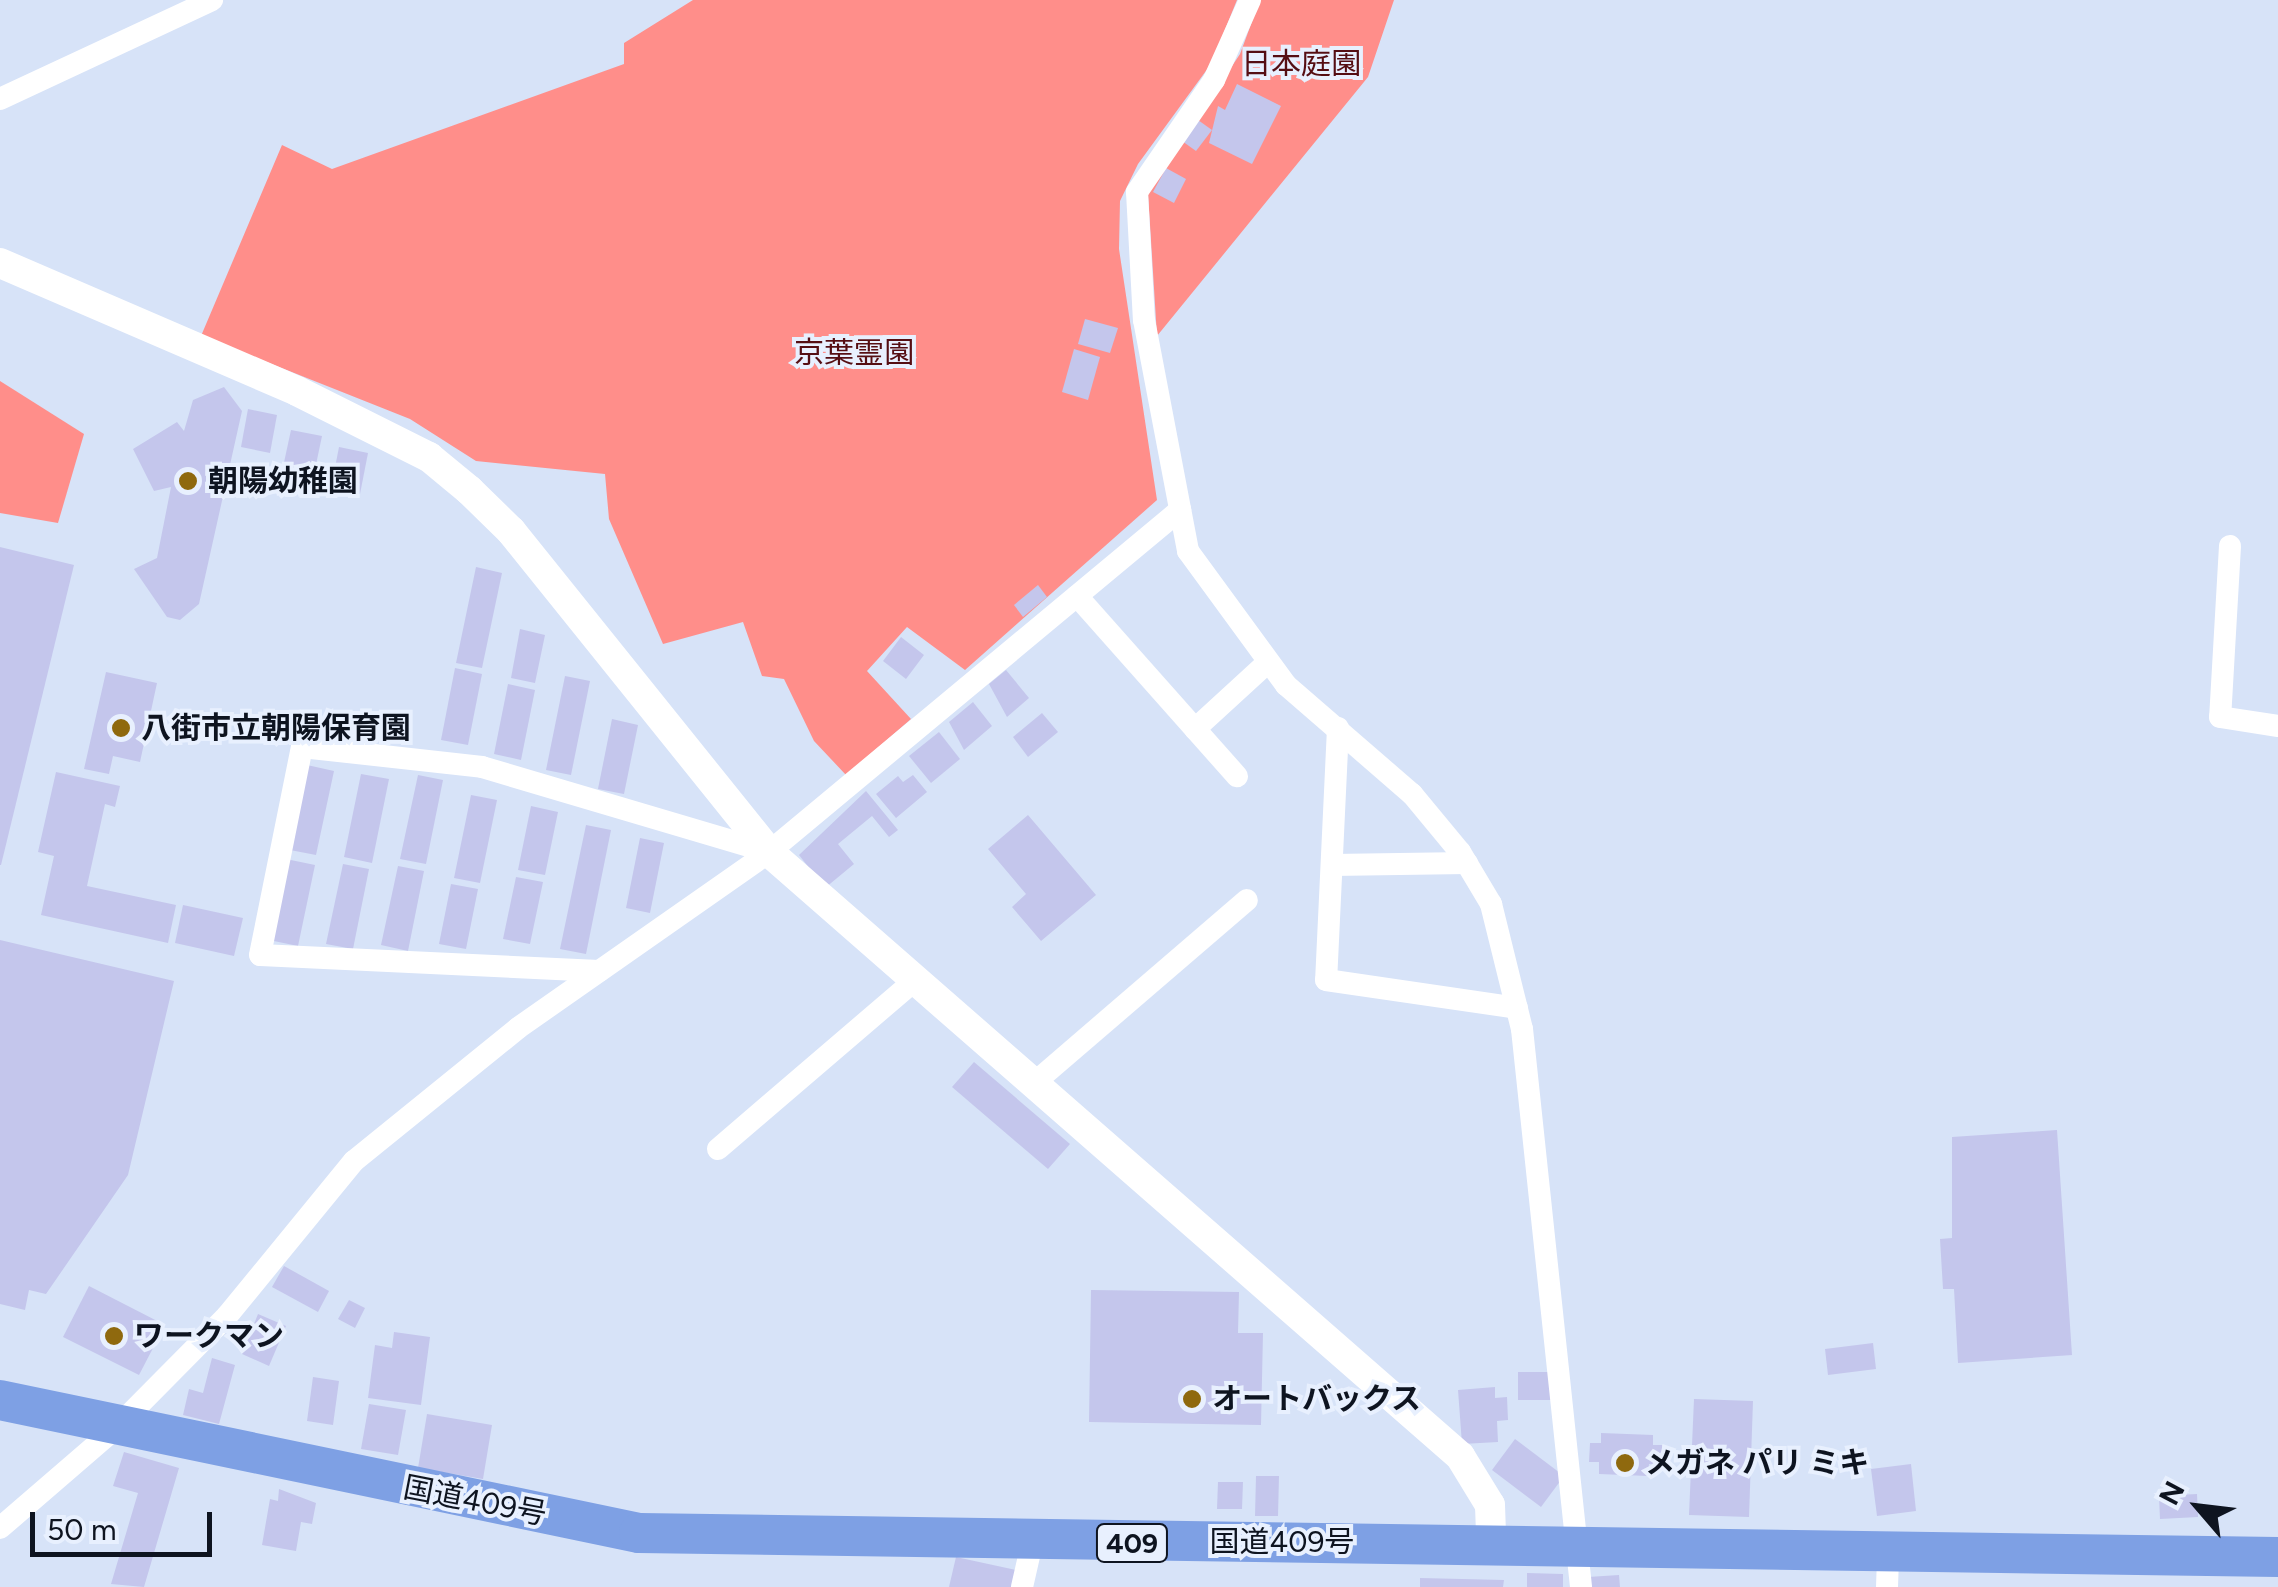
<!DOCTYPE html>
<html>
<head>
<meta charset="utf-8">
<style>
  body { margin:0 }
  #map { position:relative; width:2278px; height:1587px; overflow:hidden; background:#d7e3f8; font-family:Figtree,"Noto Sans JP",sans-serif }
  div>[style] { position:absolute }
  [style*='--x'] { left:calc(var(--x)*1px); top:calc(var(--y)*1px); width:calc(var(--w)*1px); rotate:calc(var(--a)*1deg) }
  .green>* { inset:0; background:#ff8e8a }
  .building>* { inset:0; background:#c4c6ec }
  .minor>* { height:22px; margin:-11px; padding:0 11px; transform-origin:11px; border-radius:11px; background:#fff }
  .tertiary>* { height:30px; margin:-15px; padding:0 15px; transform-origin:15px; border-radius:15px; background:#fff }
  .trunk>* { height:40px; margin:-20px; padding:0 20px; transform-origin:20px; border-radius:20px; background:#7ea0e4 }
  .dots>* { width:28px; height:28px; translate:-50% -50%; box-sizing:border-box; border:5px solid #e8f0fe; border-radius:50% }
  span { translate:-50% -50%; white-space:nowrap; text-align:center; line-height:1.15; -webkit-text-stroke:8px #e8f0fe; paint-order:stroke }
  .shield-label span { padding:2px 8px; background:#e8f0fe; border:2px solid; border-radius:8px; -webkit-text-stroke-width:0 }
  .shield-label { font-size:28px; color:#0e1420; font-weight:700 }
  .park-label { font-size:30px; color:#550e13 }
  .poi-label { font-size:30px; color:#0e1420; font-weight:700 }
  .left { translate:0 -50%; text-align:left }
  .street-label { font-size:30px; color:#0e1420 }
  .north { position:absolute; left:2148px; top:1457px; width:100px; height:100px; -webkit-text-stroke:8px #e8f0fe; paint-order:stroke; rotate:298deg; font-size:28px; font-weight:700; line-height:40px; text-align:center; color:#0e1420 }
  .north::after { content:''; display:block; margin:auto; width:35px; height:45px; background:#0e1420; clip-path:polygon(50% 0,100% 100%,50% 72%,0 100%) }
  .scale { position:absolute; left:30px; top:1512px; width:182px; height:45px; box-sizing:border-box; border:5px solid #0e1420; border-top:0; padding-left:12px; font-size:30px; line-height:35px; white-space:nowrap; color:#0e1420; -webkit-text-stroke:8px #e8f0fe; paint-order:stroke }
</style>
</head>
<body>
<div id="map">
  <div class="green">
    <div style="clip-path:polygon(693px 0,1237px 0,1211px 64px,1138px 164px,1120px 201px,1119px 249px,1157px 500px,965px 670px,907px 627px,867px 671px,911px 719px,846px 775px,814px 741px,784px 679px,762px 676px,743px 622px,663px 644px,609px 519px,605px 474px,476px 461px,410px 419px,201px 336px,282px 145px,332px 169px,624px 64px,624px 43px)"></div>
    <div style="clip-path:polygon(1260px 0,1394px 0,1368px 77px,1157px 336px,1148px 193px,1240px 54px)"></div>
    <div style="clip-path:polygon(0 381px,84px 434px,58px 523px,0 513px)"></div>
  </div>
  <div class="building">
    <div style="clip-path:polygon(1237px 84px,1281px 106px,1252px 164px,1209px 143px,1218px 106px,1225px 110px)"></div>
    <div style="clip-path:polygon(1198px 120px,1212px 130px,1196px 151px,1182px 141px)"></div>
    <div style="clip-path:polygon(1166px 168px,1186px 179px,1174px 203px,1153px 192px)"></div>
    <div style="clip-path:polygon(1085px 319px,1118px 328px,1110px 353px,1078px 344px)"></div>
    <div style="clip-path:polygon(1074px 349px,1100px 357px,1088px 400px,1062px 392px)"></div>
    <div style="clip-path:polygon(224px 387px,242px 411px,199px 604px,180px 620px,167px 617px,134px 569px,157px 558px,171px 487px,154px 491px,133px 449px,177px 422px,184px 431px,193px 400px)"></div>
    <div style="clip-path:polygon(248px 409px,277px 415px,270px 453px,241px 447px)"></div>
    <div style="clip-path:polygon(291px 430px,322px 436px,314px 474px,283px 467px)"></div>
    <div style="clip-path:polygon(339px 447px,368px 453px,360px 494px,331px 488px)"></div>
    <div style="clip-path:polygon(0 547px,74px 565px,1px 865px,0 865px)"></div>
    <div style="clip-path:polygon(476px 567px,502px 573px,482px 668px,456px 663px)"></div>
    <div style="clip-path:polygon(1038px 585px,1047px 597px,1023px 617px,1014px 605px)"></div>
    <div style="clip-path:polygon(520px 629px,545px 635px,535px 683px,511px 678px)"></div>
    <div style="clip-path:polygon(901px 637px,924px 655px,906px 679px,883px 661px)"></div>
    <div style="clip-path:polygon(455px 668px,482px 674px,468px 745px,441px 740px)"></div>
    <div style="clip-path:polygon(1006px 670px,1029px 698px,1007px 717px,989px 684px)"></div>
    <div style="clip-path:polygon(106px 672px,157px 683px,140px 762px,113px 756px,109px 774px,84px 769px)"></div>
    <div style="clip-path:polygon(565px 676px,590px 681px,571px 775px,546px 770px)"></div>
    <div style="clip-path:polygon(508px 684px,535px 690px,521px 760px,494px 754px)"></div>
    <div style="clip-path:polygon(973px 702px,992px 726px,964px 750px,949px 722px)"></div>
    <div style="clip-path:polygon(1042px 713px,1058px 732px,1028px 757px,1013px 737px)"></div>
    <div style="clip-path:polygon(612px 719px,638px 725px,624px 794px,598px 789px)"></div>
    <div style="clip-path:polygon(939px 732px,960px 759px,931px 783px,909px 756px)"></div>
    <div style="clip-path:polygon(307px 765px,334px 771px,316px 855px,290px 850px)"></div>
    <div style="clip-path:polygon(56px 772px,120px 786px,115px 807px,105px 804px,87px 886px,176px 905px,168px 943px,41px 915px,54px 856px,38px 852px)"></div>
    <div style="clip-path:polygon(361px 774px,389px 779px,372px 863px,344px 857px)"></div>
    <div style="clip-path:polygon(418px 775px,443px 780px,426px 864px,400px 859px)"></div>
    <div style="clip-path:polygon(913px 775px,927px 792px,896px 818px,876px 794px,898px 776px,903px 782px)"></div>
    <div style="clip-path:polygon(866px 791px,898px 830px,889px 837px,872px 816px,838px 844px,854px 864px,825px 888px,799px 855px)"></div>
    <div style="clip-path:polygon(471px 795px,497px 800px,480px 883px,454px 878px)"></div>
    <div style="clip-path:polygon(531px 806px,558px 812px,545px 875px,518px 870px)"></div>
    <div style="clip-path:polygon(1028px 815px,1096px 895px,1041px 941px,1012px 907px,1026px 894px,988px 849px)"></div>
    <div style="clip-path:polygon(586px 825px,611px 830px,586px 954px,560px 949px)"></div>
    <div style="clip-path:polygon(640px 838px,664px 843px,650px 913px,626px 908px)"></div>
    <div style="clip-path:polygon(286px 859px,315px 865px,298px 946px,269px 940px)"></div>
    <div style="clip-path:polygon(343px 864px,369px 869px,353px 949px,326px 944px)"></div>
    <div style="clip-path:polygon(398px 866px,424px 871px,408px 951px,381px 945px)"></div>
    <div style="clip-path:polygon(516px 877px,543px 882px,530px 944px,503px 939px)"></div>
    <div style="clip-path:polygon(451px 884px,478px 889px,466px 949px,439px 944px)"></div>
    <div style="clip-path:polygon(183px 905px,243px 918px,234px 956px,175px 943px)"></div>
    <div style="clip-path:polygon(0 940px,174px 981px,128px 1175px,46px 1294px,29px 1290px,25px 1310px,0 1304px)"></div>
    <div style="clip-path:polygon(974px 1062px,1070px 1144px,1048px 1169px,952px 1087px)"></div>
    <div style="clip-path:polygon(2057px 1130px,2072px 1355px,1958px 1363px,1954px 1289px,1943px 1289px,1940px 1239px,1952px 1238px,1952px 1137px)"></div>
    <div style="clip-path:polygon(284px 1266px,329px 1291px,318px 1312px,272px 1287px)"></div>
    <div style="clip-path:polygon(89px 1286px,165px 1325px,139px 1375px,63px 1337px)"></div>
    <div style="clip-path:polygon(1091px 1290px,1239px 1292px,1238px 1333px,1263px 1333px,1261px 1425px,1089px 1422px)"></div>
    <div style="clip-path:polygon(349px 1300px,365px 1308px,355px 1328px,338px 1319px)"></div>
    <div style="clip-path:polygon(258px 1314px,286px 1326px,269px 1366px,242px 1354px)"></div>
    <div style="clip-path:polygon(394px 1332px,430px 1337px,421px 1405px,368px 1398px,375px 1345px,392px 1348px)"></div>
    <div style="clip-path:polygon(1873px 1343px,1876px 1369px,1828px 1375px,1825px 1349px)"></div>
    <div style="clip-path:polygon(212px 1358px,235px 1365px,219px 1424px,183px 1415px,189px 1389px,203px 1393px)"></div>
    <div style="clip-path:polygon(1518px 1372px,1554px 1372px,1554px 1400px,1518px 1400px)"></div>
    <div style="clip-path:polygon(313px 1377px,339px 1381px,333px 1425px,307px 1421px)"></div>
    <div style="clip-path:polygon(1495px 1387px,1495px 1398px,1507px 1397px,1508px 1420px,1497px 1421px,1498px 1442px,1462px 1444px,1458px 1390px)"></div>
    <div style="clip-path:polygon(1694px 1399px,1753px 1401px,1749px 1517px,1689px 1515px)"></div>
    <div style="clip-path:polygon(369px 1404px,406px 1410px,398px 1455px,361px 1449px)"></div>
    <div style="clip-path:polygon(427px 1414px,492px 1425px,483px 1479px,418px 1468px)"></div>
    <div style="clip-path:polygon(1601px 1433px,1653px 1435px,1653px 1445px,1662px 1445px,1662px 1465px,1649px 1464px,1648px 1476px,1599px 1474px,1599px 1462px,1589px 1462px,1590px 1443px,1601px 1443px)"></div>
    <div style="clip-path:polygon(1515px 1439px,1564px 1476px,1541px 1507px,1492px 1470px)"></div>
    <div style="clip-path:polygon(124px 1452px,179px 1468px,144px 1587px,111px 1584px,138px 1493px,113px 1486px)"></div>
    <div style="clip-path:polygon(1911px 1464px,1916px 1511px,1877px 1516px,1871px 1469px)"></div>
    <div style="clip-path:polygon(1256px 1476px,1279px 1476px,1278px 1516px,1255px 1516px)"></div>
    <div style="clip-path:polygon(1218px 1482px,1243px 1482px,1242px 1509px,1217px 1509px)"></div>
    <div style="clip-path:polygon(279px 1489px,316px 1503px,312px 1524px,301px 1522px,296px 1551px,262px 1545px,270px 1499px,278px 1501px)"></div>
    <div style="clip-path:polygon(2197px 1494px,2198px 1517px,2160px 1519px,2159px 1496px)"></div>
    <div style="clip-path:polygon(956px 1557px,1016px 1570px,1013px 1587px,949px 1587px)"></div>
    <div style="clip-path:polygon(1527px 1573px,1563px 1574px,1563px 1587px,1527px 1587px)"></div>
    <div style="clip-path:polygon(1619px 1575px,1620px 1587px,1588px 1587px,1588px 1577px)"></div>
    <div style="clip-path:polygon(1420px 1578px,1504px 1580px,1503px 1587px,1420px 1587px)"></div>
  </div>
  <div class="minor">
    <div style="--x:1250;--y:0;--w:88;--a:114.2"></div>
    <div style="--x:1214;--y:80;--w:136;--a:124.5"></div>
    <div style="--x:1137;--y:192;--w:128;--a:86.9"></div>
    <div style="--x:1144;--y:320;--w:235;--a:79.2"></div>
    <div style="--x:1188;--y:551;--w:166;--a:53.8"></div>
    <div style="--x:1286;--y:685;--w:167;--a:40.9"></div>
    <div style="--x:1412;--y:794;--w:75;--a:50.4"></div>
    <div style="--x:1460;--y:852;--w:61;--a:59.2"></div>
    <div style="--x:1491;--y:904;--w:129;--a:76.1"></div>
    <div style="--x:1522;--y:1029;--w:561;--a:83.96"></div>
    <div style="--x:0;--y:99;--w:234;--a:-25"></div>
    <div style="--x:2230;--y:546;--w:171;--a:93.3"></div>
    <div style="--x:2220;--y:717;--w:59;--a:8.8"></div>
    <div style="--x:1077;--y:596;--w:241;--a:48.4"></div>
    <div style="--x:1338;--y:728;--w:252;--a:92.7"></div>
    <div style="--x:1326;--y:980;--w:193;--a:8.3"></div>
    <div style="--x:1195;--y:729;--w:98;--a:-42.5"></div>
    <div style="--x:1332;--y:865;--w:135;--a:-0.8"></div>
    <div style="--x:599;--y:971;--w:339;--a:-177.3"></div>
    <div style="--x:260;--y:955;--w:212;--a:-78.6"></div>
    <div style="--x:302;--y:747;--w:181;--a:6.3"></div>
    <div style="--x:482;--y:767;--w:299;--a:16.5"></div>
    <div style="--x:1033;--y:1084;--w:282;--a:-40.7"></div>
    <div style="--x:718;--y:1149;--w:260;--a:-40.6"></div>
    <div style="--x:0;--y:1528;--w:155;--a:-40.8"></div>
    <div style="--x:117;--y:1427;--w:156;--a:-45.3"></div>
    <div style="--x:227;--y:1316;--w:200;--a:-50.7"></div>
    <div style="--x:354;--y:1161;--w:211;--a:-39"></div>
    <div style="--x:518;--y:1028;--w:307;--a:-35"></div>
    <div style="--x:769;--y:852;--w:535;--a:-39.76"></div>
    <div style="--x:1022;--y:1587;--w:45;--a:-77.2"></div>
    <div style="--x:1887;--y:1587;--w:37;--a:-88"></div>
  </div>
  <div class="tertiary">
    <div style="--x:0;--y:263;--w:323;--a:23.3"></div>
    <div style="--x:297;--y:391;--w:148;--a:26.6"></div>
    <div style="--x:429;--y:457;--w:52;--a:39.5"></div>
    <div style="--x:469;--y:490;--w:59;--a:44.3"></div>
    <div style="--x:511;--y:531;--w:412;--a:51.2"></div>
    <div style="--x:769;--y:852;--w:918;--a:41.16"></div>
    <div style="--x:1460;--y:1456;--w:57;--a:58.5"></div>
    <div style="--x:1490;--y:1505;--w:36;--a:88"></div>
  </div>
  <div class="trunk">
    <div style="--x:0;--y:1400;--w:653;--a:11.76"></div>
    <div style="--x:639;--y:1533;--w:1639;--a:0.84"></div>
  </div>
  <div class="dots">
    <div style="left:188px;top:481px;background:#8f690e"></div>
    <div style="left:121px;top:728px;background:#8f690e"></div>
    <div style="left:114px;top:1336px;background:#8f690e"></div>
    <div style="left:1192px;top:1399px;background:#8f690e"></div>
    <div style="left:1625px;top:1463px;background:#8f690e"></div>
  </div>
  <div class="shield-label">
    <span style="left:1132px;top:1543px">409</span>
  </div>
  <div class="park-label">
    <span style="left:1301px;top:64px">日本庭園</span>
    <span style="left:854px;top:353px">京葉霊園</span>
  </div>
  <div class="poi-label">
    <span class="left" style="left:208px;top:481px">朝陽幼稚園</span>
    <span class="left" style="left:141px;top:728px">八街市立朝陽保育園</span>
    <span class="left" style="left:134px;top:1336px">ワークマン</span>
    <span class="left" style="left:1212px;top:1399px">オートバックス</span>
    <span class="left" style="left:1645px;top:1463px">メガネ パリ ミキ</span>
  </div>
  <div class="street-label">
    <span style="left:475px;top:1501px;rotate:11deg">国道409号</span>
    <span style="left:1282px;top:1542px">国道409号</span>
  </div>
  <div class="north">N</div>
  <div class="scale">50 m</div>
</div>
</body>
</html>
